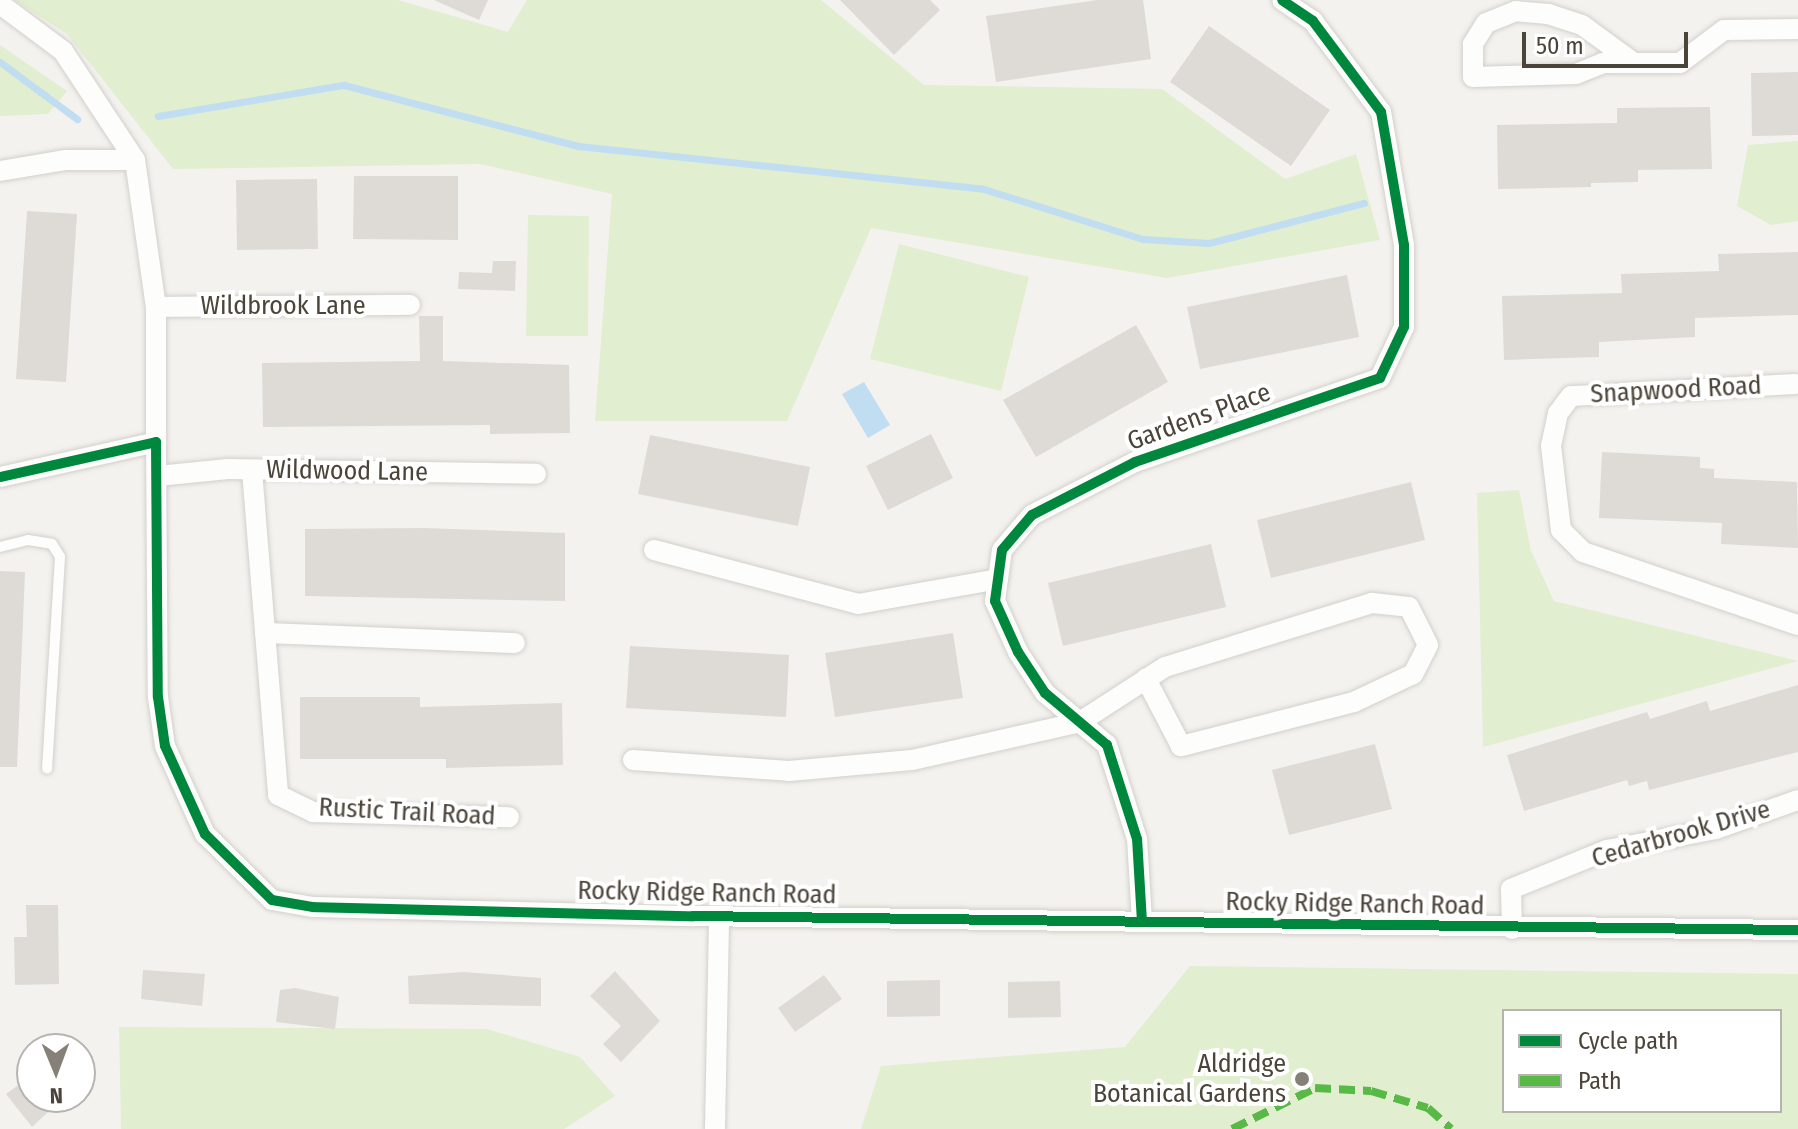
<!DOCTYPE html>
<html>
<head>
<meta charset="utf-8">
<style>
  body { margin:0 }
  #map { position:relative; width:1798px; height:1129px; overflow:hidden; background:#f4f2ee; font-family:"Fira Sans Condensed",sans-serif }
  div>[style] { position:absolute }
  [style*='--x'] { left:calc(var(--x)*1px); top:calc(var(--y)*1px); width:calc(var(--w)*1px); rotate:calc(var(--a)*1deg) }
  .green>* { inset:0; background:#e1eecf }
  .water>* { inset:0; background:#c0ddf1 }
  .stream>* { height:7px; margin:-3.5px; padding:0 3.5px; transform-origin:3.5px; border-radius:3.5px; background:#c0ddf1 }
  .building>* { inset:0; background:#dedbd6 }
  .roads { filter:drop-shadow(0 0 2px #d2d0cb) drop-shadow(0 0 2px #d2d0cb) }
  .lane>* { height:10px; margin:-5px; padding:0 5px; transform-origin:5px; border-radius:5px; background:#fdfdfc }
  .street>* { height:20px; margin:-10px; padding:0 10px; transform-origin:10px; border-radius:10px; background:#fdfdfc }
  .quiet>* { height:8px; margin-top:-4px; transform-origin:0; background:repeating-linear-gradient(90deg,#58b947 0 16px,transparent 0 24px) }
  .cycleway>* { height:10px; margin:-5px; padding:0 5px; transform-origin:5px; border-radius:5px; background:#00873e }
  .dots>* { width:22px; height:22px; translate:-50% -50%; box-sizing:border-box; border:4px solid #fff; border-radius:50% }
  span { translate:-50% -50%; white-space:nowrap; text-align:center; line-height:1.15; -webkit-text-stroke:8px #fff; paint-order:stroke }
  .street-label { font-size:26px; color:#4b4439 }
  .poi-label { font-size:26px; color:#4b4439 }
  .right { translate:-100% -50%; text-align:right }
  .legend { position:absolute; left:1502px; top:1009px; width:280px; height:104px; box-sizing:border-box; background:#fff; border:2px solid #b7b4b0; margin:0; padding:10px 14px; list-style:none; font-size:24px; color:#4b4439 }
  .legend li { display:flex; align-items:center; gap:16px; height:40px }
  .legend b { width:40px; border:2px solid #b7b4b0 }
  .north { position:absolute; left:16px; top:1033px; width:80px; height:80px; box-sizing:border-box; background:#fff; border:2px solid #b7b4b0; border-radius:50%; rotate:179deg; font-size:22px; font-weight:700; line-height:32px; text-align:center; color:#4b4439 }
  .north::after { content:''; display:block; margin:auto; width:28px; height:36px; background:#868178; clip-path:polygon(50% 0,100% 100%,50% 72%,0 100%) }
  .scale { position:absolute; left:1522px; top:32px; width:166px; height:36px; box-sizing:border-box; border:4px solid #4b4439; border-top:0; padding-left:10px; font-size:24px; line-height:28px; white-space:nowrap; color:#4b4439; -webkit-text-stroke:6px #fff; paint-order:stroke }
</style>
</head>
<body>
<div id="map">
  <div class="green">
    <div style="clip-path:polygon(14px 0,398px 0,508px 32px,527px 0,821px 0,924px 85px,1162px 89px,1285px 179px,1356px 154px,1380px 240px,1167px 278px,871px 228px,787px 421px,595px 421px,612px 194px,480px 164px,173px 169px,67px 34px)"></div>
    <div style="clip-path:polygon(0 45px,67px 91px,48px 114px,0 116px)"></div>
    <div style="clip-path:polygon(1798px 141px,1798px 221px,1771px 225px,1737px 206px,1748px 145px)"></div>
    <div style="clip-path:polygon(528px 215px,589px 216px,588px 336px,526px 336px)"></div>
    <div style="clip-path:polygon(899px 244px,1029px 277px,1001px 391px,870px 359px)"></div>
    <div style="clip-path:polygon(1519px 490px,1531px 551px,1554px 601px,1798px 661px,1483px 747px,1477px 493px)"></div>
    <div style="clip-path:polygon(evenodd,1190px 966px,1798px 974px,1798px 1129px,861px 1129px,881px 1066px,1125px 1047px,1190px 966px,1504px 1011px,1780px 1011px,1780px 1111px,1504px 1111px,1504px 1011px)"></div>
    <div style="clip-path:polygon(119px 1027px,487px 1029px,580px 1057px,615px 1096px,564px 1129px,121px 1129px)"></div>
  </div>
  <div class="water">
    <div style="clip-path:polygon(864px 382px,890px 425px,868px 438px,842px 394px)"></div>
  </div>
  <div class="stream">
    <div style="--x:0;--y:62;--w:96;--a:36.5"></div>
    <div style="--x:158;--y:116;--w:189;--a:-9.5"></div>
    <div style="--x:344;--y:85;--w:242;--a:14.6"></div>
    <div style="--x:578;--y:146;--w:408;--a:6"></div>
    <div style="--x:984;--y:189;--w:167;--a:17.5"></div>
    <div style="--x:1143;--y:239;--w:66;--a:3.5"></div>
    <div style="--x:1209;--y:243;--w:160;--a:-14.5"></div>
  </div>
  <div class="building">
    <div style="clip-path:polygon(434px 0,488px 0,479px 20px)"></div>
    <div style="clip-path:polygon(840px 0,930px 0,940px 10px,894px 55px)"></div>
    <div style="clip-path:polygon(1097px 0,1143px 0,1151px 59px,996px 82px,986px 16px)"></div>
    <div style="clip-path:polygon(1209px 26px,1330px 110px,1291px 166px,1170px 82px)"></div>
    <div style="clip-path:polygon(1798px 72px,1798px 135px,1752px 136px,1751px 73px)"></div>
    <div style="clip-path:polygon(1710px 107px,1712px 169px,1638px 170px,1638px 182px,1591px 183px,1591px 187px,1498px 189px,1497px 125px,1617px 123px,1617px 108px)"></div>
    <div style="clip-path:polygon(354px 176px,458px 176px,458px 240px,353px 239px)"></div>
    <div style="clip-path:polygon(317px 179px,318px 249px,237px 250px,236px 180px)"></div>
    <div style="clip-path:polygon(27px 211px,77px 214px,66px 382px,16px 379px)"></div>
    <div style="clip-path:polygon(1798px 252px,1798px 315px,1695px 318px,1695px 337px,1599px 342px,1599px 357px,1504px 360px,1502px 296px,1622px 293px,1621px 274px,1719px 271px,1718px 254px)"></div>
    <div style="clip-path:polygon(493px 261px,516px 261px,515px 291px,458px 289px,459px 272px,492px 273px)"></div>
    <div style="clip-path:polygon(1347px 275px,1359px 337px,1200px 369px,1187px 307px)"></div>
    <div style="clip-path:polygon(419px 316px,443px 316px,443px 361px,569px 365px,570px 433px,490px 434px,490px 425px,263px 427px,262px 363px,420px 361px)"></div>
    <div style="clip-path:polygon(1136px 325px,1168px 382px,1036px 457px,1003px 400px)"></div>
    <div style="clip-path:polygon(931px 434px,953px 478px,888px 510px,866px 466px)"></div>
    <div style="clip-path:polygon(650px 435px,810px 467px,798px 526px,638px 494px)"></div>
    <div style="clip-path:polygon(1602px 452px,1700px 457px,1700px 468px,1714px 469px,1714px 478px,1797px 482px,1798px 548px,1721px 544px,1722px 523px,1599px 518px)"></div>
    <div style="clip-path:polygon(1411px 482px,1425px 540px,1271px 578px,1257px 520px)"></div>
    <div style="clip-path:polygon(424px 528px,565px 533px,565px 601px,305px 596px,305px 529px)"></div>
    <div style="clip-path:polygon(1211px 544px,1226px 607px,1063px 646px,1048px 583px)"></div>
    <div style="clip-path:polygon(0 571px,25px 572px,17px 767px,0 767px)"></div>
    <div style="clip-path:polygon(953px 633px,963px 698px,835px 717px,825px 653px)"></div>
    <div style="clip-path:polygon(630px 646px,789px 655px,786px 717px,626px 708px)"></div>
    <div style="clip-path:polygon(1798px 685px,1798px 752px,1649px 790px,1647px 781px,1629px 786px,1627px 780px,1524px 811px,1507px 755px,1647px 712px,1650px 719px,1707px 701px,1710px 711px)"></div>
    <div style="clip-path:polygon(300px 697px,420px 697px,420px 707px,562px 703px,563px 765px,446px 768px,446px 759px,300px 759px)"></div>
    <div style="clip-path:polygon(1375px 744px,1392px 809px,1289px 835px,1272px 770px)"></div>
    <div style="clip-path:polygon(26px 905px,58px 905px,59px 984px,15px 985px,14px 937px,27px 937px)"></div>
    <div style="clip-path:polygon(143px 970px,205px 974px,202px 1006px,141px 999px)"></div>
    <div style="clip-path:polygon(615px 971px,660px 1021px,621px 1062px,603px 1044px,621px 1026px,590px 996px)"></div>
    <div style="clip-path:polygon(463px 972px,541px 978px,541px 1006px,409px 1004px,408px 976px)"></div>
    <div style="clip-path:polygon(824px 975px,842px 999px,795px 1032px,778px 1008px)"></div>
    <div style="clip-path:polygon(940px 980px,940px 1016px,887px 1017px,887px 981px)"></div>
    <div style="clip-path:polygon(1060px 981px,1061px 1017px,1008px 1018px,1008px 982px)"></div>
    <div style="clip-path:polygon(295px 988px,339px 997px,335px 1029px,276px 1022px,280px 990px)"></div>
    <div style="clip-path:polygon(32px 1075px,32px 1097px,64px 1097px,32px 1127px,6px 1094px)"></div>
  </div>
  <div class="roads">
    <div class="lane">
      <div style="--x:0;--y:547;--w:29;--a:-14"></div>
      <div style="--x:28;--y:540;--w:24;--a:9"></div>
      <div style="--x:52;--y:544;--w:15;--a:58"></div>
      <div style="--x:60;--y:557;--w:212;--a:93.5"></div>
    </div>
    <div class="street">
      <div style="--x:0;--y:4;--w:79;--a:36.7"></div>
      <div style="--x:63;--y:51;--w:131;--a:56.6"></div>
      <div style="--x:135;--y:160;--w:148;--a:81.9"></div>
      <div style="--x:156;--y:307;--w:135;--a:90"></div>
      <div style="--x:1634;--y:63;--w:64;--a:-143.8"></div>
      <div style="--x:1582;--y:25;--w:36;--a:-162"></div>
      <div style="--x:1548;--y:14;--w:32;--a:-175"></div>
      <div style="--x:1516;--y:11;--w:32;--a:158"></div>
      <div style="--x:1486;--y:23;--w:25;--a:122"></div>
      <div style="--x:1473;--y:44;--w:33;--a:90"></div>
      <div style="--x:1473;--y:77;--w:103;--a:-1.7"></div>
      <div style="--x:1576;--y:74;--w:29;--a:-22"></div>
      <div style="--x:1603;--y:63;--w:77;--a:0"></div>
      <div style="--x:1680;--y:63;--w:55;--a:-36.9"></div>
      <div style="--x:1724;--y:30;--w:74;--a:-0.8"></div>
      <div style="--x:0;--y:171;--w:67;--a:-9.5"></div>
      <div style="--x:66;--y:160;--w:69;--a:0"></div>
      <div style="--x:156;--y:307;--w:254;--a:-0.5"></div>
      <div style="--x:1795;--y:384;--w:224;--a:176.9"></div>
      <div style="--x:1571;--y:396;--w:21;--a:127"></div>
      <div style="--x:1558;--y:413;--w:34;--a:102"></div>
      <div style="--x:1551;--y:446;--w:85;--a:83.2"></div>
      <div style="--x:1561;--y:530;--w:31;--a:45"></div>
      <div style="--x:1583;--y:552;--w:227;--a:18.8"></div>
      <div style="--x:252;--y:470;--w:326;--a:85.4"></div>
      <div style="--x:278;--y:795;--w:39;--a:26"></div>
      <div style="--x:313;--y:812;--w:196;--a:1.5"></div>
      <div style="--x:158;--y:476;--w:70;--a:-5.7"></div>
      <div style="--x:228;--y:469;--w:308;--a:0.9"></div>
      <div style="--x:0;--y:477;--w:160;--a:-12.6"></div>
      <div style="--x:156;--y:442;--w:255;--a:89.6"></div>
      <div style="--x:158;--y:697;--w:49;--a:81.9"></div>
      <div style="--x:165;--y:746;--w:97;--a:65.6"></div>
      <div style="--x:205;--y:834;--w:94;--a:44.6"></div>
      <div style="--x:272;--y:900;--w:42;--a:9.7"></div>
      <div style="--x:313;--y:907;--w:380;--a:1.4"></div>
      <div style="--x:693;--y:916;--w:1105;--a:0.73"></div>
      <div style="--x:654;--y:550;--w:211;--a:14.8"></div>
      <div style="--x:858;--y:604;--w:142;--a:-10.1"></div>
      <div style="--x:265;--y:633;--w:250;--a:2.3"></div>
      <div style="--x:633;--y:760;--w:156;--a:4"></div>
      <div style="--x:789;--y:771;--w:123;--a:-5.1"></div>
      <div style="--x:912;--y:760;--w:172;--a:-12.7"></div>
      <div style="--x:1080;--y:722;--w:101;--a:-32.9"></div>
      <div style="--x:1165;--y:667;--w:217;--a:-17.2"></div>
      <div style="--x:1372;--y:603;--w:37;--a:6"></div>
      <div style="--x:1409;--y:607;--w:42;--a:63.4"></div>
      <div style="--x:1428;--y:645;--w:33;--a:117"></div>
      <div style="--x:1413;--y:674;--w:65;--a:154.6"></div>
      <div style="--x:1354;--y:702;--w:179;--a:165.7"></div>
      <div style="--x:1181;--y:746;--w:76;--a:-117.6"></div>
      <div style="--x:1142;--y:922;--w:83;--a:-93.4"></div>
      <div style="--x:1137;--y:839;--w:99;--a:-107.7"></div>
      <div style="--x:1107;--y:745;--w:81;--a:-140"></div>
      <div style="--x:1045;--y:693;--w:49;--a:-123.4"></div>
      <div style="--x:1018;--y:652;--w:56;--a:-114.3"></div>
      <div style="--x:995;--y:601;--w:51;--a:-82.2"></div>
      <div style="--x:1002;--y:550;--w:46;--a:-49.4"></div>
      <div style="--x:1032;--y:515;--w:116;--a:-27.2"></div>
      <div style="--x:1135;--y:462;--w:259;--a:-18.9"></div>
      <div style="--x:1380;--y:378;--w:56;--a:-64.8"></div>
      <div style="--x:1404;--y:327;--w:82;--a:-90"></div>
      <div style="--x:1404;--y:245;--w:135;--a:-99.8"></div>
      <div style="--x:1381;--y:112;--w:114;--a:-126.8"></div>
      <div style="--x:1313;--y:21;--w:37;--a:-146"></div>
      <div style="--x:1512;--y:929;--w:40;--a:-91.4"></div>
      <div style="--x:1511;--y:889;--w:104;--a:-22.1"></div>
      <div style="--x:1607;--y:850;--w:111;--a:-10.9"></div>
      <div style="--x:1716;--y:829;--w:87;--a:-19.5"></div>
      <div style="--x:715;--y:1129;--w:213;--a:-88.9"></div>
    </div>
  </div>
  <div class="quiet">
    <div style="--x:1232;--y:1129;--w:93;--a:-26.3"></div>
    <div style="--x:1315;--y:1088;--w:56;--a:3.1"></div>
    <div style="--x:1371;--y:1091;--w:59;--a:16.6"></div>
    <div style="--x:1428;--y:1108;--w:31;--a:42"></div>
  </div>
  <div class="cycleway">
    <div style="--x:0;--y:477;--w:160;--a:-12.6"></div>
    <div style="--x:156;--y:442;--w:255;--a:89.6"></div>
    <div style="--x:158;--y:697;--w:49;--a:81.9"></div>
    <div style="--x:165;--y:746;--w:97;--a:65.6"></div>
    <div style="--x:205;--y:834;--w:94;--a:44.6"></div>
    <div style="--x:272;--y:900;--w:42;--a:9.7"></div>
    <div style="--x:313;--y:907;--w:380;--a:1.4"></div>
    <div style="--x:693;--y:916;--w:1105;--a:0.73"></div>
    <div style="--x:1142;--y:922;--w:83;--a:-93.4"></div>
    <div style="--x:1137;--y:839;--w:99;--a:-107.7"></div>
    <div style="--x:1107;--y:745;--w:81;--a:-140"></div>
    <div style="--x:1045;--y:693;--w:49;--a:-123.4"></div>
    <div style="--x:1018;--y:652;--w:56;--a:-114.3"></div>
    <div style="--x:995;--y:601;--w:51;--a:-82.2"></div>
    <div style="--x:1002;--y:550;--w:46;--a:-49.4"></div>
    <div style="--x:1032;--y:515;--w:116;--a:-27.2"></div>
    <div style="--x:1135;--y:462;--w:259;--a:-18.9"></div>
    <div style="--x:1380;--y:378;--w:56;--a:-64.8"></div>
    <div style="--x:1404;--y:327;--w:82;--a:-90"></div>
    <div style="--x:1404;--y:245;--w:135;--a:-99.8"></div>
    <div style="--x:1381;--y:112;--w:114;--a:-126.8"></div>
    <div style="--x:1313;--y:21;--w:37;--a:-146"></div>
  </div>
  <div class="dots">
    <div style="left:1302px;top:1079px;background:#868178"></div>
  </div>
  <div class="street-label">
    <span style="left:283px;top:306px">Wildbrook Lane</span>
    <span style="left:1676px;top:390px;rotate:-3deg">Snapwood Road</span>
    <span style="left:1199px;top:417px;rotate:-20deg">Gardens Place</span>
    <span style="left:347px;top:471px;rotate:1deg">Wildwood Lane</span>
    <span style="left:407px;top:812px;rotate:3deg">Rustic Trail Road</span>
    <span style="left:1681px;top:834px;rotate:-16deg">Cedarbrook Drive</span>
    <span style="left:707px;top:893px;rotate:1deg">Rocky Ridge Ranch Road</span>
    <span style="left:1355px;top:904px;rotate:1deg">Rocky Ridge Ranch Road</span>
  </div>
  <div class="poi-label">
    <span class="right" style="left:1286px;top:1079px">Aldridge<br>Botanical Gardens</span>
  </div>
  <ul class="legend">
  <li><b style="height:10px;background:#00873e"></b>Cycle path</li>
  <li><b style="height:10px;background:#58b947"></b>Path</li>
  </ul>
  <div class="north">N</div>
  <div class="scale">50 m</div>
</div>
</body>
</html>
